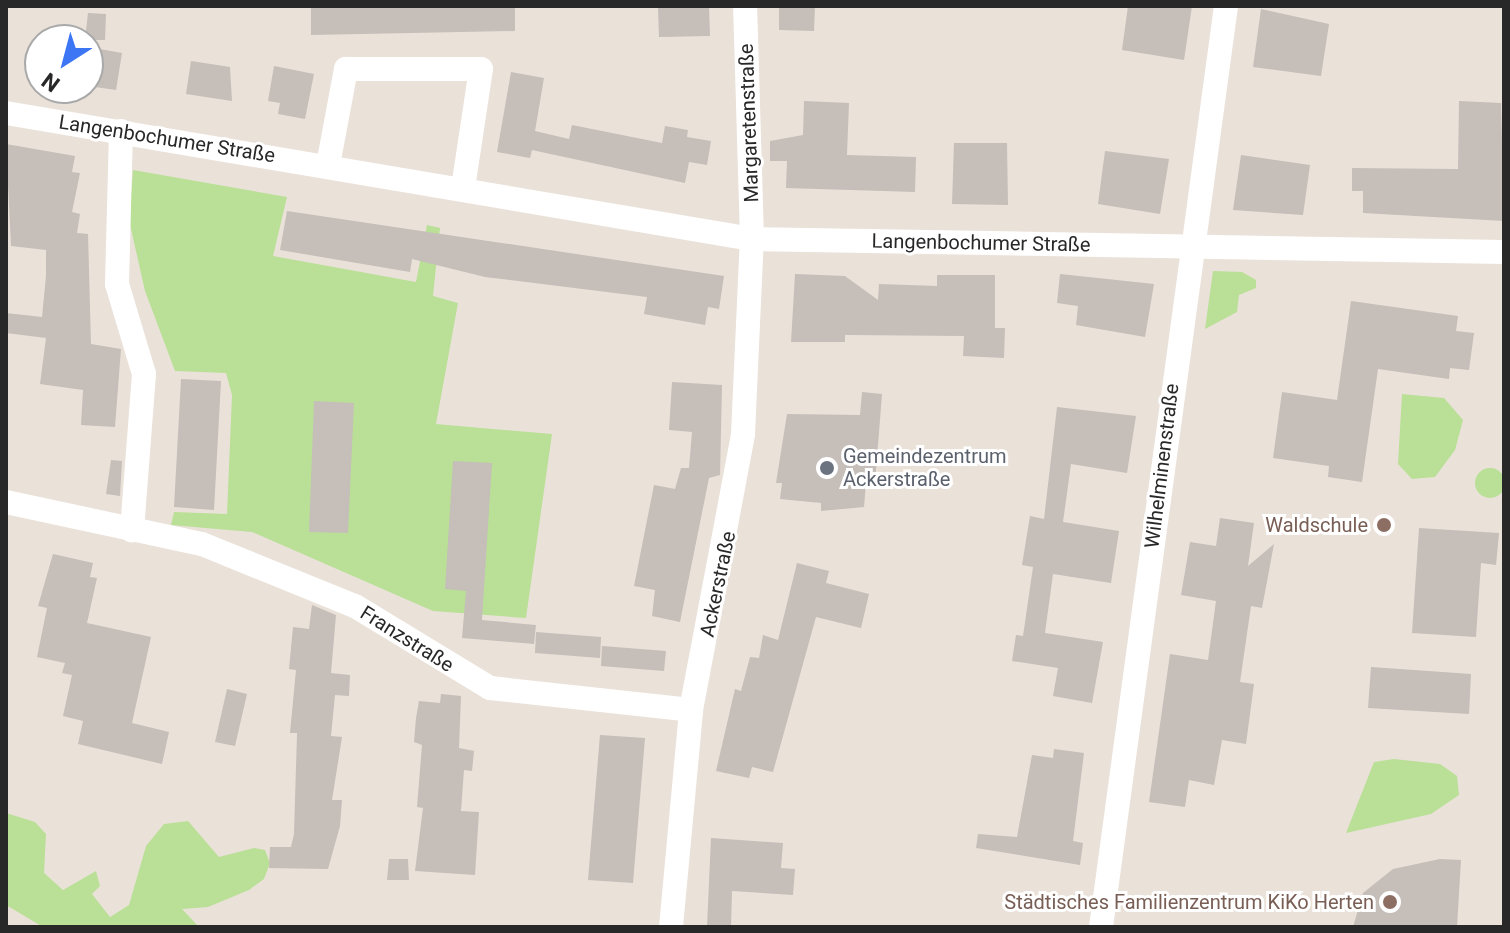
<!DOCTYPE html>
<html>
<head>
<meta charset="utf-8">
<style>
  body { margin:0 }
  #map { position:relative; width:1510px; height:933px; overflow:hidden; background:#eae1d9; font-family:Roboto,sans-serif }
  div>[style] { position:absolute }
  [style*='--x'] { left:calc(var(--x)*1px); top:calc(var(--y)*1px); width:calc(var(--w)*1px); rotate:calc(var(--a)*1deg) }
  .green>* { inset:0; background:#b9e096 }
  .round { border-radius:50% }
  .building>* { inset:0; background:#c5beb9 }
  .minor>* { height:24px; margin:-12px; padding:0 12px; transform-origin:12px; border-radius:12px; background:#fff }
  .dots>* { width:22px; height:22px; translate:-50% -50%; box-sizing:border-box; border:4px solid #fff; border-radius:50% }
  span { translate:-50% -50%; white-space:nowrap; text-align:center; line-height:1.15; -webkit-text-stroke:6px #fff; paint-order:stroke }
  .street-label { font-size:20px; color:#282828 }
  .worship-label { font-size:20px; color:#5b616d }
  .left { translate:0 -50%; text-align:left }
  .education-label { font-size:20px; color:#785e54 }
  .right { translate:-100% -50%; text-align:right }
  .frame { position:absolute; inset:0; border:8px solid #282828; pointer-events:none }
  .north { position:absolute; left:24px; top:24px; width:80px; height:80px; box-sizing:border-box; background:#fff; border:2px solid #a9a9a9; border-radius:50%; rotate:216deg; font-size:22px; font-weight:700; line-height:32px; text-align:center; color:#282828 }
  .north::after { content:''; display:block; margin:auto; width:28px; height:36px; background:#3c76f4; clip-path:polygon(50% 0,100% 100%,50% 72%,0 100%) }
</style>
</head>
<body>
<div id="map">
  <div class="green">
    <div style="clip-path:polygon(133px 170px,287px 197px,273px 256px,416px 282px,427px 225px,440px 228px,433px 296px,458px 303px,436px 424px,552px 434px,526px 618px,433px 611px,252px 532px,171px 525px,174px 512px,227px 514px,232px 395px,226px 373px,175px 371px,145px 291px,129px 220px)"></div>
    <div style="clip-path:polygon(1213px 271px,1242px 272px,1256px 280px,1256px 288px,1239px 295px,1237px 312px,1205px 329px)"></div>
    <div style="clip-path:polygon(1402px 394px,1444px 398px,1463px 420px,1455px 450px,1435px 477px,1412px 479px,1398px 464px)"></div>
    <div class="round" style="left:1475px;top:468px;width:30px;height:30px"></div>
    <div style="clip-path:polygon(1394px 759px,1440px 764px,1457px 776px,1459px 795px,1431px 814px,1346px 833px,1374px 762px)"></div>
    <div style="clip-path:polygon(6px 813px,35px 822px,46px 834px,44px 873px,63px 890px,96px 871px,100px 886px,92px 894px,110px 917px,129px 905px,146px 846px,164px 824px,188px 821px,219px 857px,254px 848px,265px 850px,270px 863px,264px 879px,249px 890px,208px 907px,182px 909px,199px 927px,43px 927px,6px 905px)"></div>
  </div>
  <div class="building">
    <div style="clip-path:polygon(311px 6px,515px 6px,515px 31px,311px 35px)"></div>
    <div style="clip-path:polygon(709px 6px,710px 36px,659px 37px,658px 7px)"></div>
    <div style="clip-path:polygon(779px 6px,815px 6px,814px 31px,779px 30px)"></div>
    <div style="clip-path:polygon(1128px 6px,1192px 6px,1184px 60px,1122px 50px)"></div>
    <div style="clip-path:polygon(1261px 9px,1329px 24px,1321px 76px,1253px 67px)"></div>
    <div style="clip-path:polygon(88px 13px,106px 14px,105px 40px,85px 40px)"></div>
    <div style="clip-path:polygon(88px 47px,122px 53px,116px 90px,88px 86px)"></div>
    <div style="clip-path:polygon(191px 61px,230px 67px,232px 101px,186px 94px)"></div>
    <div style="clip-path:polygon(274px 66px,314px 74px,305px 119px,278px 114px,280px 103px,268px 101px)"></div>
    <div style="clip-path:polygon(511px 72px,544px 78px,535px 131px,569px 139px,572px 125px,662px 143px,665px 126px,688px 130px,687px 137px,711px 141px,707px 165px,689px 162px,685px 183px,532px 150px,530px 158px,497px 152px)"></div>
    <div style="clip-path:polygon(804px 101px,849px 103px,847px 155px,916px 157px,915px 192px,786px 188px,787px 161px,770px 161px,770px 141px,803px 135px)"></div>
    <div style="clip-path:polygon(1459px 101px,1501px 103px,1504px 221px,1363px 213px,1363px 191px,1352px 191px,1352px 168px,1458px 169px)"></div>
    <div style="clip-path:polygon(954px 143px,1007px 143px,1008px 205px,952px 204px)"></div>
    <div style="clip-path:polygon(6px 144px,75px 156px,72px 172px,80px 173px,72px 212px,80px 214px,77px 233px,88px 234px,91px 344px,121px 349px,115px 427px,81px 425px,83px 390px,40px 384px,46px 338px,6px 333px,6px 313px,42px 317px,46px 276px,46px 250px,11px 246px)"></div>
    <div style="clip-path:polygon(1105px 151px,1169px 159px,1160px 214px,1098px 204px)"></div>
    <div style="clip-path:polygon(1241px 155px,1310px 165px,1303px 215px,1233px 210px)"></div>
    <div style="clip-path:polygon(287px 211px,724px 276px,719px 309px,708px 307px,705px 325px,644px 314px,647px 297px,485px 277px,412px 259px,410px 272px,280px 250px)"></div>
    <div style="clip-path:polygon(795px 274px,845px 276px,878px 300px,879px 284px,937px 286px,937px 275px,995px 275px,995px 328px,1005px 328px,1004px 358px,963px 356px,964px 336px,845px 335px,845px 342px,791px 342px)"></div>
    <div style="clip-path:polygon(1060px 274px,1154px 284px,1145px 337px,1076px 325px,1078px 306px,1057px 303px)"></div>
    <div style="clip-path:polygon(1351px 301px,1458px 316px,1456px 331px,1474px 333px,1469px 370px,1450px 368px,1449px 379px,1378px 369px,1362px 482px,1328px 477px,1329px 466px,1273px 458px,1282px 392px,1337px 400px)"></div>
    <div style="clip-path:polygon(181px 379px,221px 381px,214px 510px,174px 507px)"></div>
    <div style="clip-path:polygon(672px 382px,722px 385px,720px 475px,709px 478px,680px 622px,652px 616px,655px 590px,634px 586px,654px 485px,675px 489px,681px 468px,689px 468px,692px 432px,669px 430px)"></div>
    <div style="clip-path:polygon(862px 392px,882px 394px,875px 483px,866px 482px,864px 507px,821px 511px,821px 503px,780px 499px,782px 483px,776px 483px,787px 414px,860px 415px)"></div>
    <div style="clip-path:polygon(314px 401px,354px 403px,348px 533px,309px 532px)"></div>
    <div style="clip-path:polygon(1057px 407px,1136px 416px,1127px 473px,1071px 464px,1063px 522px,1119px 531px,1111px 583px,1053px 574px,1045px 633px,1103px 642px,1092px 703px,1053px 696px,1058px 668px,1012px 661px,1016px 635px,1023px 636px,1033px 567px,1022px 565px,1030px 516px,1044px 519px)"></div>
    <div style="clip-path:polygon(111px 460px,122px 461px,120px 496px,106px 494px)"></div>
    <div style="clip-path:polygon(453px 461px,492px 463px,482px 620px,536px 625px,534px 644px,462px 638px,466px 591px,445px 589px)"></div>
    <div style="clip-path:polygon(1220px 518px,1254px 523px,1248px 566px,1274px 544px,1262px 608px,1251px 606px,1240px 682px,1254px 684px,1246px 744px,1222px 740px,1214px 785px,1189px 780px,1185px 807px,1149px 802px,1170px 654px,1208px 660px,1216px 601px,1181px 595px,1190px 542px,1216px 546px)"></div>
    <div style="clip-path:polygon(1419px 528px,1499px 533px,1496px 565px,1481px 563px,1476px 637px,1412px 633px)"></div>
    <div style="clip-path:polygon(53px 554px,93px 563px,90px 577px,97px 578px,87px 623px,151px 637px,132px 723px,169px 732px,162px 764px,78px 744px,83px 721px,63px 716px,72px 675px,62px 673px,65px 663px,37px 657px,47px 608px,38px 606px)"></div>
    <div style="clip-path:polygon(797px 563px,829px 571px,826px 583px,869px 594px,861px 628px,816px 617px,773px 772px,752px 767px,749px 778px,716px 771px,735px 689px,741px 691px,750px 657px,759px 658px,763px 635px,778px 640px)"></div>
    <div style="clip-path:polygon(312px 605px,336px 615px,331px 673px,350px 675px,349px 696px,335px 695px,331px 736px,342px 737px,332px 800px,342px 800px,340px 826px,328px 869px,269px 868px,270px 847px,291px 847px,294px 834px,297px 733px,290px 733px,296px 670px,289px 669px,293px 627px,309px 629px)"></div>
    <div style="clip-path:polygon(536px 632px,601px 637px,600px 658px,535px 653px)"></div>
    <div style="clip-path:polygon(602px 646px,666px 651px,664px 671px,601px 666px)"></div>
    <div style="clip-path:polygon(1371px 667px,1471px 674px,1469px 714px,1368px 708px)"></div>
    <div style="clip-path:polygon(227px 689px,247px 694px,235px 746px,215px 742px)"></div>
    <div style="clip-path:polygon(441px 694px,461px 696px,459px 748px,474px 751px,472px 771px,464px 770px,461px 811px,479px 812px,475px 875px,415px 871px,423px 808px,417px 807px,422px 745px,414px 742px,416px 718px,419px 701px,440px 703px)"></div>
    <div style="clip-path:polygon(600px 735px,645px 738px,633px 883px,588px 880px)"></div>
    <div style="clip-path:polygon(1054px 749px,1084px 753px,1073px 841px,1083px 843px,1080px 865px,976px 848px,978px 834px,1017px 837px,1032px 755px,1053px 758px)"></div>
    <div style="clip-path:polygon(711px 838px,783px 843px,781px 868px,795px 869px,793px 895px,732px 891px,731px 927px,707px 927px)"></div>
    <div style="clip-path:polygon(389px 859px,408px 859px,409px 880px,387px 880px)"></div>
    <div style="clip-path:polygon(1440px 859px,1461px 860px,1457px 927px,1353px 927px,1363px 893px,1393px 869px)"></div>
  </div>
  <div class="minor">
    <div style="--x:6;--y:113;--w:757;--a:9.59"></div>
    <div style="--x:752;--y:239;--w:752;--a:0.99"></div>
    <div style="--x:121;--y:131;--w:153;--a:91.5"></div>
    <div style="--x:117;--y:284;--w:94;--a:73.3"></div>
    <div style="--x:144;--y:374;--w:157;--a:94.4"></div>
    <div style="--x:328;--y:165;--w:98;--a:-79.4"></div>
    <div style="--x:346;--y:69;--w:135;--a:0"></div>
    <div style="--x:481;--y:69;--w:120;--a:98.6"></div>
    <div style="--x:6;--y:502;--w:200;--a:12.1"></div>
    <div style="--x:202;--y:544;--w:165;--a:22.1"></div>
    <div style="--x:355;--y:606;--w:158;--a:31.3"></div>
    <div style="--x:490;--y:688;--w:202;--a:6.2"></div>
    <div style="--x:671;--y:927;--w:218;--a:-84.7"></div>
    <div style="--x:691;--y:710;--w:281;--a:-79.3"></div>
    <div style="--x:743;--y:434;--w:195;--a:-87.4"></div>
    <div style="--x:752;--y:239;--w:233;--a:-91.7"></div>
    <div style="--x:1101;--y:927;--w:929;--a:-82.27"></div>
  </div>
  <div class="dots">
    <div style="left:827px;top:468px;background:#6b7280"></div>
    <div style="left:1384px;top:525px;background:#8d6e63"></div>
    <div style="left:1390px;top:902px;background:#8d6e63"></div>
  </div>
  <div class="street-label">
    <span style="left:749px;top:123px;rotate:-92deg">Margaretenstraße</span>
    <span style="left:167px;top:139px;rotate:9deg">Langenbochumer Straße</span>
    <span style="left:981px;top:243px;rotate:1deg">Langenbochumer Straße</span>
    <span style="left:1162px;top:466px;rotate:-83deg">Wilhelminenstraße</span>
    <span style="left:718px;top:584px;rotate:-78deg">Ackerstraße</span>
    <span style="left:407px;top:639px;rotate:32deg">Franzstraße</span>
  </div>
  <div class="worship-label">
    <span class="left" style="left:843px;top:468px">Gemeindezentrum<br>Ackerstraße</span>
  </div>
  <div class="education-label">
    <span class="right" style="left:1368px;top:525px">Waldschule</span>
    <span class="right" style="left:1374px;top:902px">Städtisches Familienzentrum KiKo Herten</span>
  </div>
  <div class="frame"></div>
  <div class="north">N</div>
</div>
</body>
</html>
